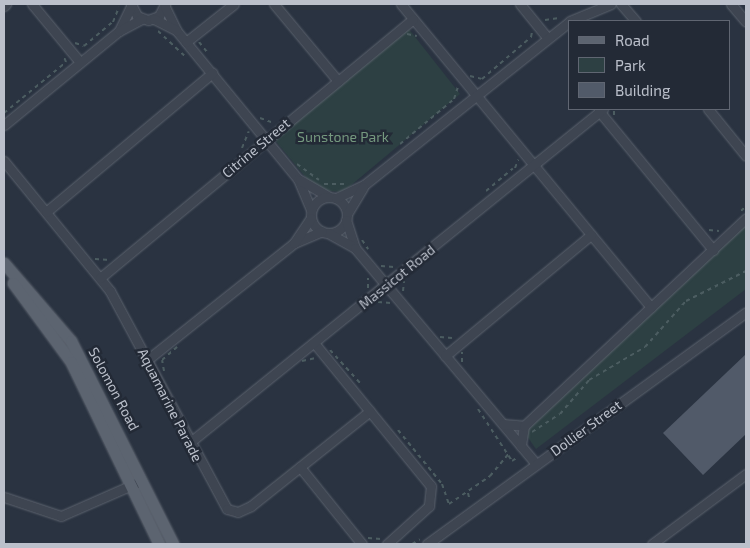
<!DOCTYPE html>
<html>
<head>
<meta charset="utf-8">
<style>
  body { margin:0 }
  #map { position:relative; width:750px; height:548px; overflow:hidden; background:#2a3341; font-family:"Exo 2",sans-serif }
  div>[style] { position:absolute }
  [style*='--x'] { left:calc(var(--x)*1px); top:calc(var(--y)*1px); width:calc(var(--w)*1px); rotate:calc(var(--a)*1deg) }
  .green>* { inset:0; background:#2d4043 }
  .building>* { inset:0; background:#515a69 }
  .path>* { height:2px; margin-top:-1px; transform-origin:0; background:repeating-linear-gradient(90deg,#4c5d61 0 4px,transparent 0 8px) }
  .roads { filter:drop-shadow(0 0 1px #5c636e) drop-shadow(0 0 1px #5c636e) }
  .minor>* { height:9px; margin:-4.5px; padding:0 4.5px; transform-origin:4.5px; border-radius:4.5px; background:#3e4551 }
  .minor>.ring { margin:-4.5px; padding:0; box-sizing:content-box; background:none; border:9px solid #3e4551; border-radius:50% }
  .major>* { height:11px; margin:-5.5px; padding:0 5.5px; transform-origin:5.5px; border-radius:5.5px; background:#5c6470 }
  span { translate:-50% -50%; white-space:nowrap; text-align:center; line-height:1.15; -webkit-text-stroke:5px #232a36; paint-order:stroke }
  .park-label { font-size:14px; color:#75997f }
  .street-label { font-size:14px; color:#bbc0cb }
  .frame { position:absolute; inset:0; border:5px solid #bbc0cb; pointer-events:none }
  .legend { position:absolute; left:568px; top:20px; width:162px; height:90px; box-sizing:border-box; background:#232a36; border:1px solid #606672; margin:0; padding:6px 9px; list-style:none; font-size:15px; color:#bbc0cb }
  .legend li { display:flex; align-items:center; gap:10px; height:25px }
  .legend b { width:25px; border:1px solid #606672 }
</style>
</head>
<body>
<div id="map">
  <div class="green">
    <div style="clip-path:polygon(408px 28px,460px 94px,343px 192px,316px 190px,274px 139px)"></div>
    <div style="clip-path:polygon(746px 221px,746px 289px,536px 449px,524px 432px)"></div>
  </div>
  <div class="building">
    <div style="clip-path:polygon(746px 354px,746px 434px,703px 475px,663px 433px)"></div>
  </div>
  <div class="path">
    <div style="--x:545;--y:20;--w:14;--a:-8"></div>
    <div style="--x:158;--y:31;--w:38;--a:43"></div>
    <div style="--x:407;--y:34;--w:10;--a:11"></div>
    <div style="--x:199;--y:42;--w:13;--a:51"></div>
    <div style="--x:75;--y:43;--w:9;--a:18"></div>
    <div style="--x:84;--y:46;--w:38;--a:-40"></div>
    <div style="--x:113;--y:22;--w:16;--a:-68"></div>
    <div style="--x:470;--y:76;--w:12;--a:14"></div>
    <div style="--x:482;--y:79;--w:65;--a:-40.6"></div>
    <div style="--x:531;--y:37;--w:5;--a:-79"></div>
    <div style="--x:4;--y:113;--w:80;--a:-39.4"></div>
    <div style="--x:66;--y:62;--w:5;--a:-112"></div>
    <div style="--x:614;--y:115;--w:6;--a:-90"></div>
    <div style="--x:260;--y:118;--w:15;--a:20"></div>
    <div style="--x:400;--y:144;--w:70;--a:-39.8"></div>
    <div style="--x:454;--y:99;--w:13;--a:-72"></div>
    <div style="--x:242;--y:148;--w:18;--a:-68"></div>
    <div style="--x:297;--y:164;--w:27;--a:36"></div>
    <div style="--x:515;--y:168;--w:9;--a:-69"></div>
    <div style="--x:324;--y:184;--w:21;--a:0"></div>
    <div style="--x:486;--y:191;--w:35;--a:-40"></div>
    <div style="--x:741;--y:211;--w:7;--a:-45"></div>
    <div style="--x:709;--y:230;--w:10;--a:6"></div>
    <div style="--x:362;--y:240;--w:11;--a:56"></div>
    <div style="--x:95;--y:259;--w:15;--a:4"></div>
    <div style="--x:381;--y:266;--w:13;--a:4"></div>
    <div style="--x:368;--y:288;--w:10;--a:-90"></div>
    <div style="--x:403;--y:291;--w:10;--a:-84"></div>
    <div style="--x:378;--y:302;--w:13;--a:4"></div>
    <div style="--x:440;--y:337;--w:12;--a:5"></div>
    <div style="--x:330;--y:350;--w:45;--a:47.7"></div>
    <div style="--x:302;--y:361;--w:14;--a:-12"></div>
    <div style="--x:462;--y:362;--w:10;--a:-90"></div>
    <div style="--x:164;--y:371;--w:11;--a:-100"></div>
    <div style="--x:162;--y:360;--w:20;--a:-41"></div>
    <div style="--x:478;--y:409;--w:62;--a:56.8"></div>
    <div style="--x:512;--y:461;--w:7;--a:-34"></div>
    <div style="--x:398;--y:430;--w:70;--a:50.8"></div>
    <div style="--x:442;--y:484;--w:21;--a:71"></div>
    <div style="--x:449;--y:504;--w:50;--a:-34.3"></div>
    <div style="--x:490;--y:476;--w:31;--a:-50"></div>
    <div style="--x:532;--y:432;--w:33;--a:-33"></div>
    <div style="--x:560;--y:414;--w:45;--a:-49.5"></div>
    <div style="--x:589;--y:380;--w:65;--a:-30.5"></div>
    <div style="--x:645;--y:347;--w:62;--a:-48.3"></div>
    <div style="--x:686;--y:301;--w:67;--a:-26.6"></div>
    <div style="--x:468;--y:493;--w:8;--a:76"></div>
    <div style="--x:368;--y:538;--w:13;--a:4"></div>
    <div style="--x:412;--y:544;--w:9;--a:-32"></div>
  </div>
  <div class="roads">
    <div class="minor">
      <div style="--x:32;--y:4;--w:75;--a:50.4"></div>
      <div style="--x:131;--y:4;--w:13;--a:63"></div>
      <div style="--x:137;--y:16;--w:12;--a:20"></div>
      <div style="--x:148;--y:20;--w:12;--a:-20"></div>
      <div style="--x:159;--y:16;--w:13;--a:-63"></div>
      <div style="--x:274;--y:4;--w:100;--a:50.3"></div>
      <div style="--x:401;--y:4;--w:393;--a:50.5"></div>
      <div style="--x:520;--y:4;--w:41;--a:50.9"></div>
      <div style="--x:621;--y:4;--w:23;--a:49"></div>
      <div style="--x:731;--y:4;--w:23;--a:50"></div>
      <div style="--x:4;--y:6;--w:3;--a:-45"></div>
      <div style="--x:165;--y:7;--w:25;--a:64"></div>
      <div style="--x:176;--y:30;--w:193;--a:50.7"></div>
      <div style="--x:298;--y:179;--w:33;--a:67"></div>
      <div style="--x:154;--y:19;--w:25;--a:27"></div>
      <div style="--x:570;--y:21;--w:44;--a:-22.5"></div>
      <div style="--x:119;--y:31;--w:28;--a:-64"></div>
      <div style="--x:186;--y:42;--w:61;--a:-38.4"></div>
      <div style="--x:708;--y:109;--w:60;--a:51"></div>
      <div style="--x:599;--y:111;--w:180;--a:50.6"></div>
      <div style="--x:4;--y:125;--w:149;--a:-39.3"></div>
      <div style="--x:119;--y:31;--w:26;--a:-28"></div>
      <div style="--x:4;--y:161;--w:168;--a:50.8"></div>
      <div style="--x:110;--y:291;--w:247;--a:61.8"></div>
      <div style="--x:227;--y:509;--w:11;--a:15"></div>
      <div style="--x:238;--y:512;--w:14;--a:-25"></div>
      <div style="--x:251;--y:506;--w:152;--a:-38.6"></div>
      <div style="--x:300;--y:180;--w:32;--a:30"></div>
      <div class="ring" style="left:311px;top:197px;width:27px;height:27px"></div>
      <div style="--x:336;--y:198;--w:31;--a:-25"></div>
      <div style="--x:364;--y:185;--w:262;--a:-38.5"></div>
      <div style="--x:46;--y:212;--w:217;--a:-39.9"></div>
      <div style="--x:347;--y:214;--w:31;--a:-59"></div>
      <div style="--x:346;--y:220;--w:29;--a:72"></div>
      <div style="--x:328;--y:233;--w:31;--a:29"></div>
      <div style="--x:355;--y:248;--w:282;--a:50"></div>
      <div style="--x:294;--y:243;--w:30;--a:-23"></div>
      <div style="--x:100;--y:278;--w:406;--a:-39.6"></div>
      <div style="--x:315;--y:344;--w:183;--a:50.8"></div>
      <div style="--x:431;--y:486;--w:20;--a:96"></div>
      <div style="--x:429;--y:506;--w:57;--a:137.9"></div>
      <div style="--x:445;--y:356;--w:190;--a:-39.7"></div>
      <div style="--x:147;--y:360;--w:188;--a:-38.5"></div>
      <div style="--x:294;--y:243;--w:30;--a:-56"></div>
      <div style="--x:503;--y:424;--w:21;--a:5"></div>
      <div style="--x:524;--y:426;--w:20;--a:99"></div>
      <div style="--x:524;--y:426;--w:304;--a:-43.1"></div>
      <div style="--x:189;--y:443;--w:532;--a:-38.9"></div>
      <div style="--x:300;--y:467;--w:99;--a:51.2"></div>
      <div style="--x:4;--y:497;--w:60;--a:18.4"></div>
      <div style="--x:61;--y:516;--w:82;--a:-23.7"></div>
      <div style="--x:427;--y:544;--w:394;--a:-36"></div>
      <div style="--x:652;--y:544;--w:117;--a:-36.7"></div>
    </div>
    <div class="major">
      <div style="--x:4;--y:263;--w:103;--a:49.3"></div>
      <div style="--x:71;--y:341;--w:227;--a:63.3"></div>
      <div style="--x:13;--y:283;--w:98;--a:53.7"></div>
      <div style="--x:71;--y:362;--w:202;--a:64.2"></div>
    </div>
  </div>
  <div class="park-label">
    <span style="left:343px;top:137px">Sunstone Park</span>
  </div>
  <div class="street-label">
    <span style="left:256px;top:148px;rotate:-40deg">Citrine Street</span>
    <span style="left:397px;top:277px;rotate:-39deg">Massicot Road</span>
    <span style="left:114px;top:389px;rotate:62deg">Solomon Road</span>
    <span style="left:170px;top:405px;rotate:63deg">Aquamarine Parade</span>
    <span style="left:586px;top:428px;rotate:-36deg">Dollier Street</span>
  </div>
  <div class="frame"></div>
  <ul class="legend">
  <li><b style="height:6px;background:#5c6470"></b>Road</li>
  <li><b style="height:14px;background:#2d4043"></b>Park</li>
  <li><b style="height:14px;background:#515a69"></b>Building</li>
  </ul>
</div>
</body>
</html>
